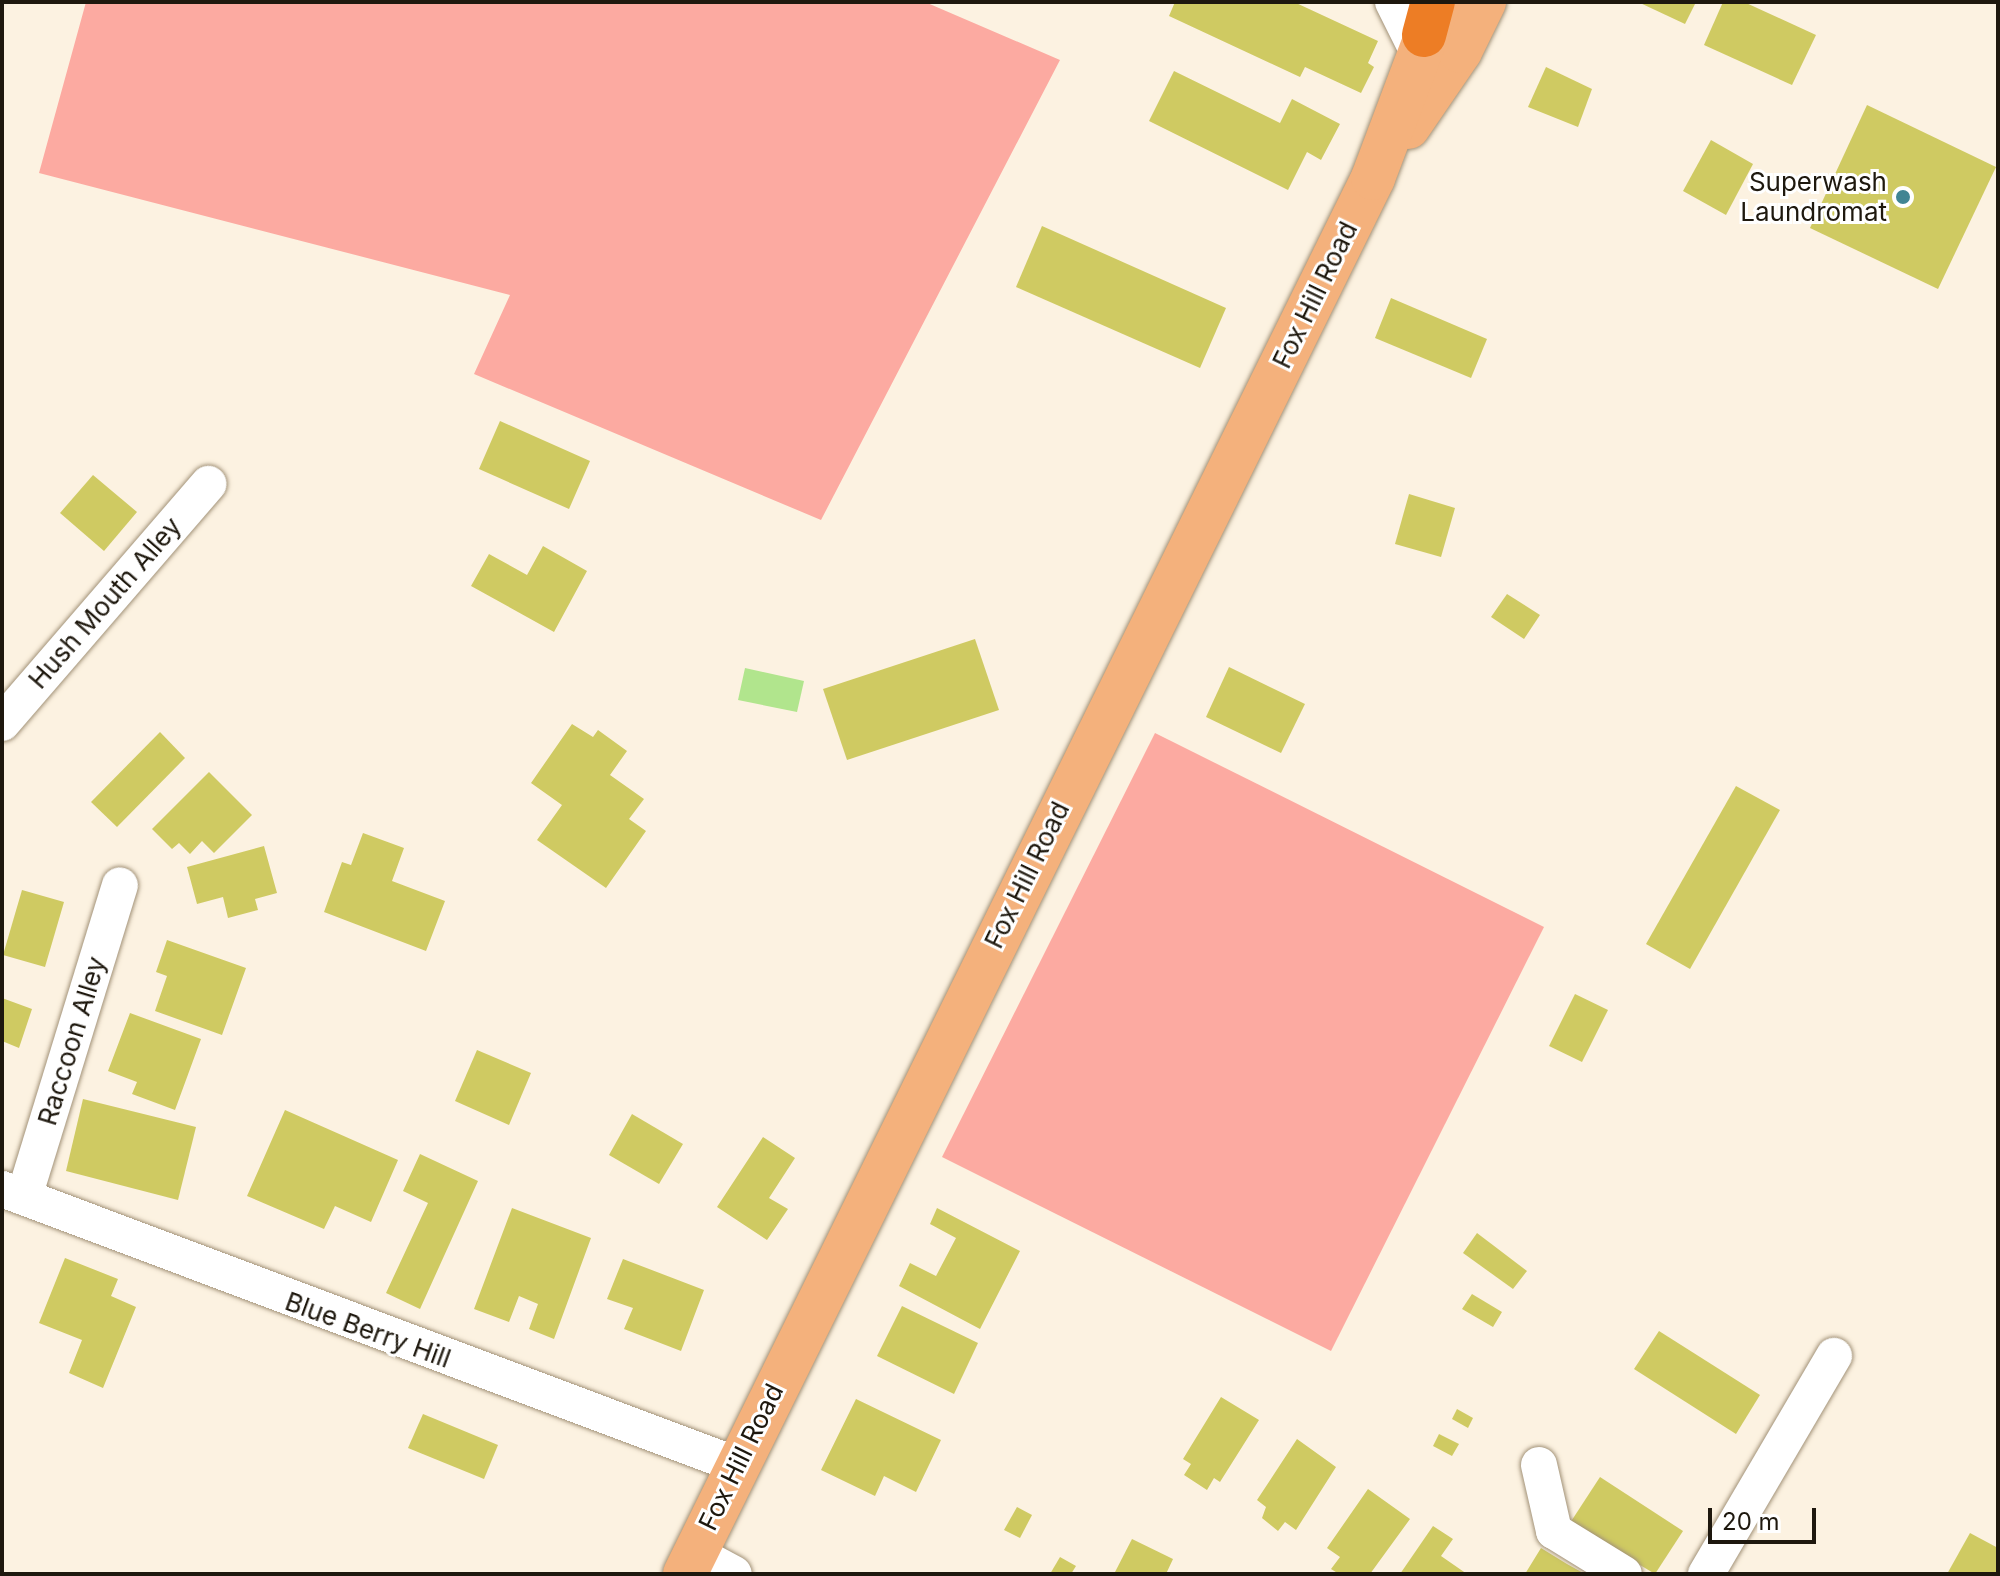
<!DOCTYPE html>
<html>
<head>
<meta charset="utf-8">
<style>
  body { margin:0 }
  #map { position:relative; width:2000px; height:1576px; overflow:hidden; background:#fcf2e1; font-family:Inter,sans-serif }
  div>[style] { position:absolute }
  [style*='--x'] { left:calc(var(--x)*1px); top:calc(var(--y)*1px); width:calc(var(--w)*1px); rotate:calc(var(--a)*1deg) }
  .green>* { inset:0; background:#fcaaa1 }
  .water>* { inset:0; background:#b1e58d }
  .building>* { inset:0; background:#cfca62 }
  .roads { filter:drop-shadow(0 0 2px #a29278) drop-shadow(0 0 2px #a29278) }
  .minor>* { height:36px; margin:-18px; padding:0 18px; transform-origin:18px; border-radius:18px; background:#fff }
  .major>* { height:44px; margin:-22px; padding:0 22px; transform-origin:22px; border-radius:22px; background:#f4b17c }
  .highway>* { height:44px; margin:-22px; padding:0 22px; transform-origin:22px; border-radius:22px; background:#ed7d25 }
  .dots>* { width:22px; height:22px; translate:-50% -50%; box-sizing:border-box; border:4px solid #fff; border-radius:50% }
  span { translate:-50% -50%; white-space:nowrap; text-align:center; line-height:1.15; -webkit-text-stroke:6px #fff; paint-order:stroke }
  .poi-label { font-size:26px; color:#1e180e }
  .right { translate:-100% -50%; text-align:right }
  .street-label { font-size:26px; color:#1e180e }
  .frame { position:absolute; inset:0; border:4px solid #1e180e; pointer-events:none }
  .scale { position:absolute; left:1708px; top:1508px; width:108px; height:36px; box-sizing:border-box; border:4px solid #1e180e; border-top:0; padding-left:10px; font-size:24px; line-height:28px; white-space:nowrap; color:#1e180e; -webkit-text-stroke:6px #fff; paint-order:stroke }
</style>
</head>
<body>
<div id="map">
  <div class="green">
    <div style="clip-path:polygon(86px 2px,925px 2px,1060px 60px,821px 520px,474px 374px,510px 295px,39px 173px)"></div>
    <div style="clip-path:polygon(1155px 733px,1544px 927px,1331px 1351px,942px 1157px)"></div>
  </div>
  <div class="water">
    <div style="clip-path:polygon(745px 668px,804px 681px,797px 712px,738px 700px)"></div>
  </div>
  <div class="building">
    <div style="clip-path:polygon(1175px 2px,1294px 2px,1378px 41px,1368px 63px,1374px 67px,1361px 93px,1305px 67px,1300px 77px,1169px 16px)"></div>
    <div style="clip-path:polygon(1638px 2px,1696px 2px,1685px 24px)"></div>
    <div style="clip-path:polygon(1723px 2px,1744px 2px,1816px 35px,1792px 85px,1704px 45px)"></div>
    <div style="clip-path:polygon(1546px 67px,1592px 89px,1578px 127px,1528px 107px)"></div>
    <div style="clip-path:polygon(1174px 71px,1280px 123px,1292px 99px,1340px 124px,1321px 160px,1307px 152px,1288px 190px,1149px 121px)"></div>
    <div style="clip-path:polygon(1867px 105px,1996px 167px,1938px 289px,1810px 228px)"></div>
    <div style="clip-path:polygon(1711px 140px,1753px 164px,1726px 215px,1683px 191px)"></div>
    <div style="clip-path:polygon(1042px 226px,1226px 308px,1200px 368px,1016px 287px)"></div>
    <div style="clip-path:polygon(1391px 298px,1487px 339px,1471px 378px,1375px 338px)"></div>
    <div style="clip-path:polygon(500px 421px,590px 461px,569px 509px,479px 469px)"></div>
    <div style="clip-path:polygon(93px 475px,137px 512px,104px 551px,60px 513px)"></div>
    <div style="clip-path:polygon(1409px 494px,1455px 508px,1441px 557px,1395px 544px)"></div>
    <div style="clip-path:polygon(543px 546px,587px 571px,554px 632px,471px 586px,489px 554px,527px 575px)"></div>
    <div style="clip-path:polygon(1507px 594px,1540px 615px,1524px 639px,1491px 617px)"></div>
    <div style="clip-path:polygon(975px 639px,999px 710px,847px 760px,823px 689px)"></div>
    <div style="clip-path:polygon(1229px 667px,1305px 704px,1281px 753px,1206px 717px)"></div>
    <div style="clip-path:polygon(572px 724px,593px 737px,598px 730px,627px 751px,610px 775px,644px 799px,629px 819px,646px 831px,606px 888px,537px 840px,562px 805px,531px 783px)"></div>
    <div style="clip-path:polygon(160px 732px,185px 758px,117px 827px,91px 802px)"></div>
    <div style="clip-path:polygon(209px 772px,252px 815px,214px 853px,202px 841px,190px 854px,179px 843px,172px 849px,152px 829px)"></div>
    <div style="clip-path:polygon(1736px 786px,1780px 810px,1690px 969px,1646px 944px)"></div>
    <div style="clip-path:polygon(363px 833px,404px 848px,392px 881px,445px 901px,426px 951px,324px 912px,342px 862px,351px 865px)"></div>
    <div style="clip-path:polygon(264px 846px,277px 893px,255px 899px,258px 910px,228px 918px,223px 897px,197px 904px,187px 867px)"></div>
    <div style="clip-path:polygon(22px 890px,64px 902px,45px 967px,3px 955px)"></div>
    <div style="clip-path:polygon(167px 940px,246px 968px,222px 1035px,155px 1011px,167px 976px,156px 972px)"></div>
    <div style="clip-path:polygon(1575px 994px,1608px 1010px,1582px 1062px,1549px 1046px)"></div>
    <div style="clip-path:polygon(2px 998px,32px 1009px,19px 1048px,2px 1041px)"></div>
    <div style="clip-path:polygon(130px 1013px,201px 1039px,175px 1110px,132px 1094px,137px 1082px,108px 1071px)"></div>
    <div style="clip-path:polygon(477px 1050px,531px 1073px,509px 1125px,455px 1101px)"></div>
    <div style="clip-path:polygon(83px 1099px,196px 1127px,178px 1200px,66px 1171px)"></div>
    <div style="clip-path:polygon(285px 1110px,398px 1160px,371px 1222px,335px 1206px,324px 1229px,247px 1196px)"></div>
    <div style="clip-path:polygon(632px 1114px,683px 1144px,659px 1184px,609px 1155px)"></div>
    <div style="clip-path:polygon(763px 1137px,795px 1158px,769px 1198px,788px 1209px,767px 1240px,717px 1207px)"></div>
    <div style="clip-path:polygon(420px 1154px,478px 1181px,420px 1309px,386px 1293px,428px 1203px,403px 1191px)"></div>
    <div style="clip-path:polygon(512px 1208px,591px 1238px,554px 1339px,529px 1329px,538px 1304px,519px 1296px,509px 1322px,474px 1309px)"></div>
    <div style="clip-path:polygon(937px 1208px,1020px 1251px,980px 1329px,899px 1286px,910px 1263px,936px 1276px,956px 1238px,930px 1224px)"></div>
    <div style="clip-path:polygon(1477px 1233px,1527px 1271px,1513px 1289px,1463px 1253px)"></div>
    <div style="clip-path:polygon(65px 1258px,118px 1279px,111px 1296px,136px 1307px,103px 1388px,69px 1373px,82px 1340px,39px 1323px)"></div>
    <div style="clip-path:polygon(623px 1259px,704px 1290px,681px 1351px,624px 1329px,633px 1308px,607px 1299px)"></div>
    <div style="clip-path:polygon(1472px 1294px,1502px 1312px,1493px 1327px,1462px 1309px)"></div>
    <div style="clip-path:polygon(902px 1306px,978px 1343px,954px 1394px,877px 1356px)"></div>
    <div style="clip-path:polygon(1659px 1331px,1760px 1395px,1736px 1434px,1634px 1369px)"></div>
    <div style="clip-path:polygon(1221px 1397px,1259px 1420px,1220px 1482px,1214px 1478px,1207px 1490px,1184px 1475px,1191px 1464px,1183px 1459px)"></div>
    <div style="clip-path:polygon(856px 1399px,941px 1440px,916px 1492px,884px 1476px,875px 1496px,821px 1470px)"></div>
    <div style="clip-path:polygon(1457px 1409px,1473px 1418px,1468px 1428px,1452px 1419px)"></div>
    <div style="clip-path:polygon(423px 1414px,498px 1445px,484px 1479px,408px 1448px)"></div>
    <div style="clip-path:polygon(1439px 1434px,1459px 1444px,1452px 1456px,1433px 1446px)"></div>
    <div style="clip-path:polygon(1297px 1439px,1336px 1467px,1296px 1530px,1285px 1522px,1278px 1531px,1262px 1518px,1266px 1507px,1257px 1500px)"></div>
    <div style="clip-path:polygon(1600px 1477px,1683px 1531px,1655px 1574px,1570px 1523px)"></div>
    <div style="clip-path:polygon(1368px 1489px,1410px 1519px,1370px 1574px,1339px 1574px,1331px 1569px,1340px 1557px,1327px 1548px)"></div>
    <div style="clip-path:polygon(1017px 1507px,1032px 1515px,1020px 1538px,1004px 1530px)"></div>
    <div style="clip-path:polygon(1433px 1526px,1453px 1539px,1441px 1556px,1467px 1574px,1400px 1574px)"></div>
    <div style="clip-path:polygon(1970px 1533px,1998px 1548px,1998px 1574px,1947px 1574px)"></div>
    <div style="clip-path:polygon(1132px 1539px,1173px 1559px,1166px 1574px,1114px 1574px)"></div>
    <div style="clip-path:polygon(1541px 1548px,1567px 1564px,1585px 1574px,1525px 1574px)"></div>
    <div style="clip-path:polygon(1060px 1557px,1076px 1566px,1071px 1574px,1050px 1574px)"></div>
  </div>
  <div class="roads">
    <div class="minor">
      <div style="--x:1393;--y:2;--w:56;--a:63.4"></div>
      <div style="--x:2;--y:723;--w:316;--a:-49.2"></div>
      <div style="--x:2;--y:1189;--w:785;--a:20.58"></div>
      <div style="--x:24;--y:1197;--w:326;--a:-72.9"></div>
      <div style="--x:1539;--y:1465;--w:68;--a:77.2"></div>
      <div style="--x:1554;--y:1531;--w:82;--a:31.6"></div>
      <div style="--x:695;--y:1553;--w:44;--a:28.3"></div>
      <div style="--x:1706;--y:1574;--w:253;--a:-59.6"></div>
    </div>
    <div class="major">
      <div style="--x:1408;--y:127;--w:92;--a:-55.6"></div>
      <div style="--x:1460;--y:51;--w:55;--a:-63.9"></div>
      <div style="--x:685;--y:1574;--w:1556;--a:-63.76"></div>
      <div style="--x:1373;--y:178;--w:188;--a:-69.4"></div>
    </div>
    <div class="highway">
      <div style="--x:1424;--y:35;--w:34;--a:-75"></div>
    </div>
  </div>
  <div class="dots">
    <div style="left:1903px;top:197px;background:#418593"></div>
  </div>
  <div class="poi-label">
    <span class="right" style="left:1887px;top:197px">Superwash<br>Laundromat</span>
  </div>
  <div class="street-label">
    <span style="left:1315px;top:295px;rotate:-64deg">Fox Hill Road</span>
    <span style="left:105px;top:603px;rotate:-49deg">Hush Mouth Alley</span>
    <span style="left:1027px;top:875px;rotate:-64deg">Fox Hill Road</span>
    <span style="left:72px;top:1041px;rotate:-73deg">Raccoon Alley</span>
    <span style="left:368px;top:1330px;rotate:20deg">Blue Berry Hill</span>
    <span style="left:741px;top:1457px;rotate:-64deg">Fox Hill Road</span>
  </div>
  <div class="frame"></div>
  <div class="scale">20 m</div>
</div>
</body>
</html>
